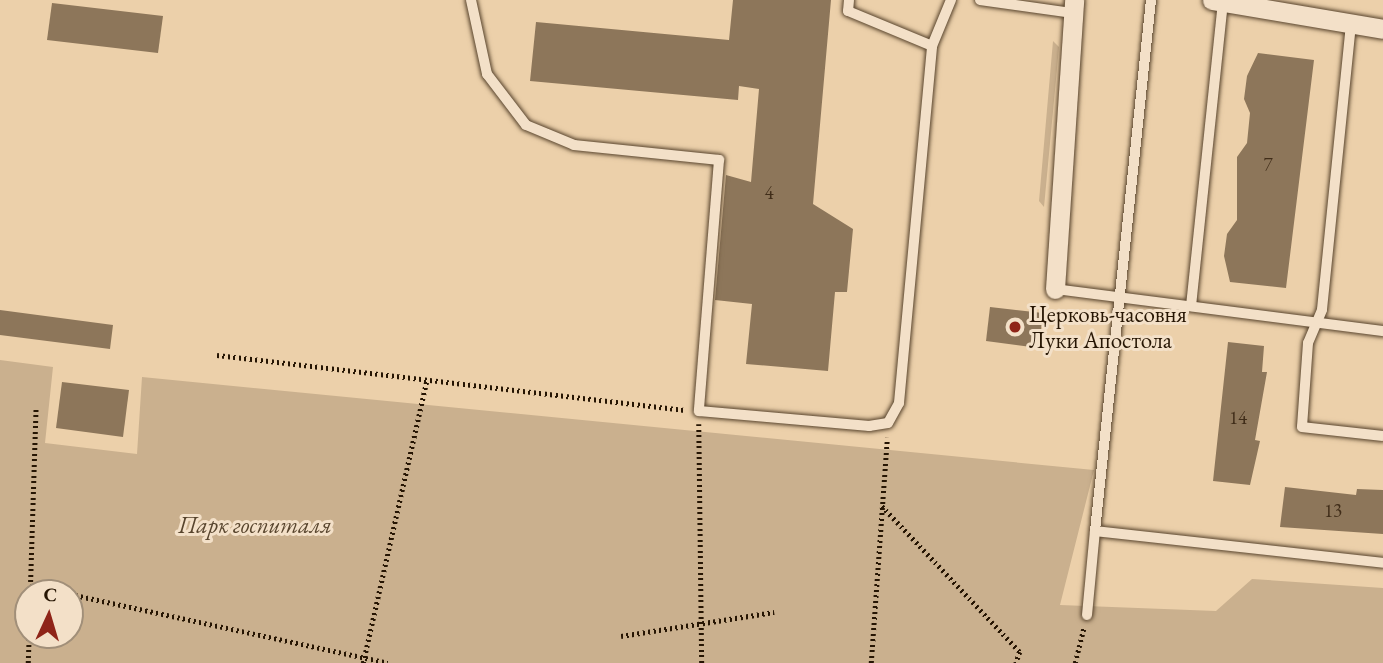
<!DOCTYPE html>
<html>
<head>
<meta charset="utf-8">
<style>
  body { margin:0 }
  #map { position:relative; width:1383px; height:663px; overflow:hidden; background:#ecd0aa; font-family:"EB Garamond",serif }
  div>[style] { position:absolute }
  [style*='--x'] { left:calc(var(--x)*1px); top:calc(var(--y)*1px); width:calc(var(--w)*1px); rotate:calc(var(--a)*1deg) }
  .green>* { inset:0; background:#cab08e }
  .building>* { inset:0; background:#8d765a }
  .path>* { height:4.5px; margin-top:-2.25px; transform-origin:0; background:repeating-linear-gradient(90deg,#261503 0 2px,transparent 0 5.5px) }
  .roads { filter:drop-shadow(0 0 2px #58442d) drop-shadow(0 0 2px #58442d) }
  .lane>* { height:10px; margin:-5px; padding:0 5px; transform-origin:5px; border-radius:5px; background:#f3e0c8 }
  .street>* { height:19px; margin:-9.5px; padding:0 9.5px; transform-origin:9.5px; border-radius:9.5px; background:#f3e0c8 }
  .dots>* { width:19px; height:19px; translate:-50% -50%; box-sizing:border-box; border:4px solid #f3e0c8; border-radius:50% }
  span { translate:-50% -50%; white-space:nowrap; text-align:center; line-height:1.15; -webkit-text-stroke:6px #f3e0c8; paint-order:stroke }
  .number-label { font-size:19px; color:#402d19 }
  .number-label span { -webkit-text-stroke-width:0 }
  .poi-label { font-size:23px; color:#261503 }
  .left { translate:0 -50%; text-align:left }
  .park-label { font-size:23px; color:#57442d; font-style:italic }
  .north { position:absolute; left:14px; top:579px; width:70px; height:70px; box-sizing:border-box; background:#f3e0c8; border:2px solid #a18f79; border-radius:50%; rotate:4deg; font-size:19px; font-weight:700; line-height:28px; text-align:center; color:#261503 }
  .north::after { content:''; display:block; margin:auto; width:24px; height:32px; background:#8f2418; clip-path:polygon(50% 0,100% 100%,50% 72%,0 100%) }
</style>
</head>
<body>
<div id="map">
  <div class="green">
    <div style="clip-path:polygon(1053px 41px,1059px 47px,1044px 207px,1039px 201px)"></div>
    <div style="clip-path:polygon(evenodd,0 360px,53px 367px,45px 443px,137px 454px,142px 377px,1094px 470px,1060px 605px,1216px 611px,1252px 579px,1383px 588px,1383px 663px,0 663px,0 360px,28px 593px,70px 593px,70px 635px,28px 635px,28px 593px)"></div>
  </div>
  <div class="building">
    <div style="clip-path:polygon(733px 0,831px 0,813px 204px,853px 229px,847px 292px,835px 292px,828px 371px,746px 364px,752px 304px,715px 300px,726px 175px,751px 182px,759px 89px,739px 86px,738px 100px,530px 81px,536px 22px,729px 40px)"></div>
    <div style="clip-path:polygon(52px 3px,163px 16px,158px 53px,47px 40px)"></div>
    <div style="clip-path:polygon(1258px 53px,1314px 60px,1286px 288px,1230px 282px,1224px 256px,1227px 234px,1237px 220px,1237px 157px,1247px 143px,1250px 113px,1244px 99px,1247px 76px)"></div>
    <div style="clip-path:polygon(990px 307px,1043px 313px,1039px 348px,986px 341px)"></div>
    <div style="clip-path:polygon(0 310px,113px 325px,110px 349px,0 335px)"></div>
    <div style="clip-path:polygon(1228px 342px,1264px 346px,1262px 372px,1267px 372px,1255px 440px,1260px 441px,1250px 485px,1213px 481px)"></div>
    <div style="clip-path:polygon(62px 382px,129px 390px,123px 437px,56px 428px)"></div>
    <div style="clip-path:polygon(1285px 487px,1356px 495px,1357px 489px,1383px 490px,1383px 534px,1280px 527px)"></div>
  </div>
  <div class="path">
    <div style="--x:217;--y:355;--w:471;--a:6.7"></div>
    <div style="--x:699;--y:424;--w:239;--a:89.3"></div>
    <div style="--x:882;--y:506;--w:201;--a:46.6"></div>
    <div style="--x:1020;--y:652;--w:12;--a:110"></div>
    <div style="--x:30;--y:586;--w:35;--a:12"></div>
    <div style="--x:30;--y:593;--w:187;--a:-88.2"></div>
    <div style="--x:70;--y:594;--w:325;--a:12.2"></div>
    <div style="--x:621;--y:636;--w:155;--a:-8.9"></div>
    <div style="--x:28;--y:663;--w:28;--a:-88"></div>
    <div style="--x:363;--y:663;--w:290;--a:-77.3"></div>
    <div style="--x:871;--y:663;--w:226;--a:-85.9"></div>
    <div style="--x:1075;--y:663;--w:38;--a:-76"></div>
  </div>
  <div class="roads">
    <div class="lane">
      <div style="--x:471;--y:0;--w:76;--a:77.8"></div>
      <div style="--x:487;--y:74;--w:64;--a:52.6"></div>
      <div style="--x:526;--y:125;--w:52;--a:22.6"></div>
      <div style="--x:574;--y:145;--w:146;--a:5.9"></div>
      <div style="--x:719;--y:160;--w:252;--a:94.6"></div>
      <div style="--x:699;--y:411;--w:171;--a:5"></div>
      <div style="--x:869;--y:426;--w:19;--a:-9"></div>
      <div style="--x:888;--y:423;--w:23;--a:-61"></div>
      <div style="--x:899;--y:403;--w:359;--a:-84.7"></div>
      <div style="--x:932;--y:46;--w:50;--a:-67.6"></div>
      <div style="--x:849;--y:0;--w:11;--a:95"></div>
      <div style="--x:848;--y:11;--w:91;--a:22.6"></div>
      <div style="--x:980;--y:0;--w:94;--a:8"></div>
      <div style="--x:1151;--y:0;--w:534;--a:96.02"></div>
      <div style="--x:1095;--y:531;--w:290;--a:6.3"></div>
      <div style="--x:1351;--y:24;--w:287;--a:95.8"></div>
      <div style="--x:1322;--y:310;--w:36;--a:113"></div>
      <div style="--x:1308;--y:343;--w:84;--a:94.1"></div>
      <div style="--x:1302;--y:427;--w:81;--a:6.3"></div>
      <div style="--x:1055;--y:289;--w:331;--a:7.3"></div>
      <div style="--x:1191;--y:306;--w:306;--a:-84"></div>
      <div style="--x:1087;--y:615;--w:84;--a:-84.6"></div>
    </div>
    <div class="street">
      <div style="--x:1212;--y:0;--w:173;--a:9.6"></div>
      <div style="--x:1055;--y:289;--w:290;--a:-86.2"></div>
    </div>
  </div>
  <div class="dots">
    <div style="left:1015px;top:327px;background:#8f2418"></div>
  </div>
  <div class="number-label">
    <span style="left:1268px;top:165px">7</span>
    <span style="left:769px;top:193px">4</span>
    <span style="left:1238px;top:418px">14</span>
    <span style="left:1333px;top:511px">13</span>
  </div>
  <div class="poi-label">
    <span class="left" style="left:1029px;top:327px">Церковь-часовня<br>Луки Апостола</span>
  </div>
  <div class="park-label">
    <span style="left:255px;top:525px">Парк госпиталя</span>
  </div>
  <div class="north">С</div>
</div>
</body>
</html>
